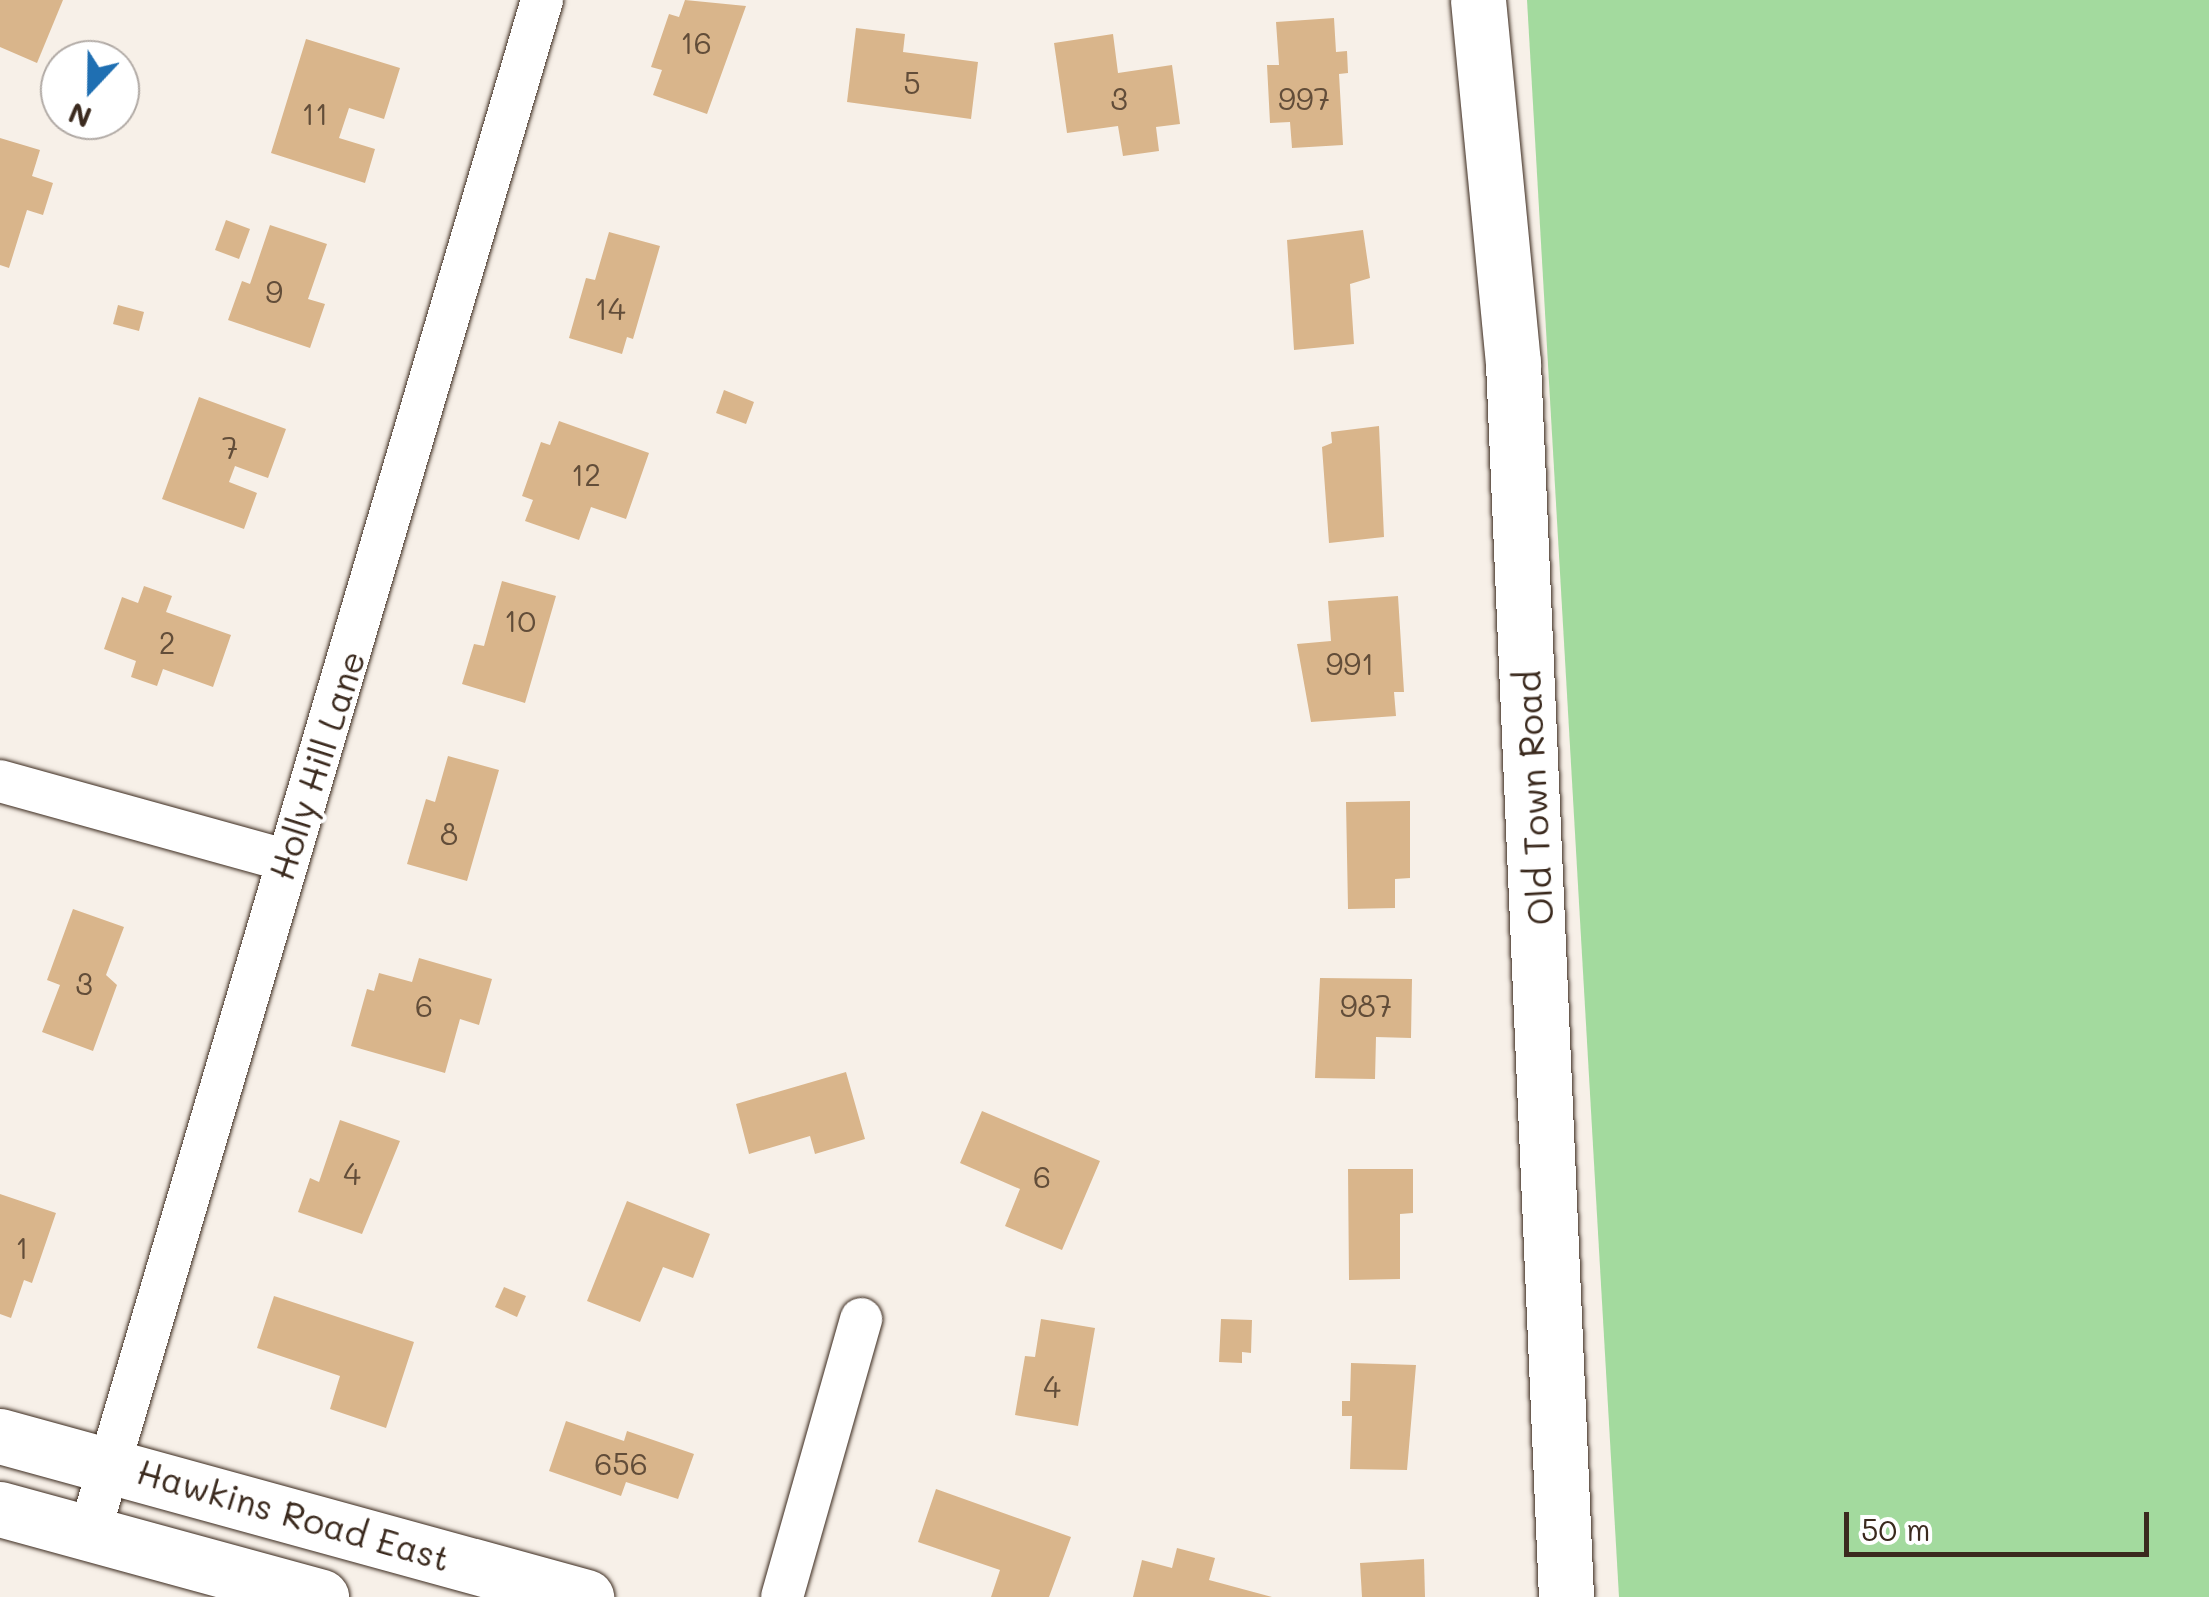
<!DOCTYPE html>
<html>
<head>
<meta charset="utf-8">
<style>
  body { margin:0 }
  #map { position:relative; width:2209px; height:1597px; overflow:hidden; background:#f7f0e8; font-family:Mali,sans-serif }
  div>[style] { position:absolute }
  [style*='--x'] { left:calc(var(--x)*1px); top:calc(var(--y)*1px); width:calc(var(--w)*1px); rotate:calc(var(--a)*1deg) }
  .green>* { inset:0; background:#a3da9e }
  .building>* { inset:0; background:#d9b58b }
  .roads { filter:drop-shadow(0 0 2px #3b2a1e) drop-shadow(0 0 2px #3b2a1e) }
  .street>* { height:42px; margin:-21px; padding:0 21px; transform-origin:21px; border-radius:21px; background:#fff }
  .secondary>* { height:55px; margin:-27.5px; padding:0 27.5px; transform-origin:27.5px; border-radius:27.5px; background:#fff }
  span { translate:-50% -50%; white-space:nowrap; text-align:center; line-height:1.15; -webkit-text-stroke:8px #fff; paint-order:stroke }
  .number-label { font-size:30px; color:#624d39 }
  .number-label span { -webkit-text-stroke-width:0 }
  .street-label { font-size:35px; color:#3b2a1e }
  .north { position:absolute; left:40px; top:40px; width:100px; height:100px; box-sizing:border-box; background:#fff; border:2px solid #b1aaa5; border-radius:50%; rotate:202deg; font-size:28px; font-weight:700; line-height:40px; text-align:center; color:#3b2a1e }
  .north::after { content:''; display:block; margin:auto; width:35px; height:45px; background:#1f6fb2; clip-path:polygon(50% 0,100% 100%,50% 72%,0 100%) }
  .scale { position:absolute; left:1844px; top:1512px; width:305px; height:45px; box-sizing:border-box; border:5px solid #3b2a1e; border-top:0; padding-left:12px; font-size:30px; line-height:35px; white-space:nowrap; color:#3b2a1e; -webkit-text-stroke:8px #fff; paint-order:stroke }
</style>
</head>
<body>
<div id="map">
  <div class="green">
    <div style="clip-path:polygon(1527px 0,2209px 0,2209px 1597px,1619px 1597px)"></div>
  </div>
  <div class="building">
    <div style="clip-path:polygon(0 0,63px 0,37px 63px,0 47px)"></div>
    <div style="clip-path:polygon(685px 0,746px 6px,707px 114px,653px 95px,662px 70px,651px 67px,669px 14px,679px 17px)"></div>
    <div style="clip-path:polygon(1334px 18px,1336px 52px,1347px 51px,1348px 73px,1339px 74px,1343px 145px,1292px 148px,1290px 122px,1270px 123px,1267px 65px,1279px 65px,1276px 22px)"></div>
    <div style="clip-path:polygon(856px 28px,905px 34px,903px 52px,978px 62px,971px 119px,847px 102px)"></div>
    <div style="clip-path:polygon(1113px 34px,1118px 73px,1172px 65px,1180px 124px,1156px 127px,1159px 151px,1123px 156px,1118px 126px,1067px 133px,1054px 43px)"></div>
    <div style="clip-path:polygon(306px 39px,400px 68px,384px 119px,349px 108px,339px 138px,375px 149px,365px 183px,271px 153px)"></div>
    <div style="clip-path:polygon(0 138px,40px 150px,32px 176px,53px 183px,43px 215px,27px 210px,9px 268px,0 265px)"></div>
    <div style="clip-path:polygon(226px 220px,250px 229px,239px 259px,215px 250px)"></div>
    <div style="clip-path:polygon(270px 225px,327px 244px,308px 299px,325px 304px,310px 348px,228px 320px,242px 281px,250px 284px)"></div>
    <div style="clip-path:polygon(1363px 230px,1370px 278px,1350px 284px,1354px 344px,1294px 350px,1287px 240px)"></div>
    <div style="clip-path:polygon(609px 232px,660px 246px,633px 339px,627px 337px,622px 354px,569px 338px,586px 278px,595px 280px)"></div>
    <div style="clip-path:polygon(118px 305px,144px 312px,139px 331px,113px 324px)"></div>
    <div style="clip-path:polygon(724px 390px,754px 402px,746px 424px,716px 413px)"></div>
    <div style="clip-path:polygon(199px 397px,286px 429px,268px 478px,235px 466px,229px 482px,257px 493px,244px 529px,162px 499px)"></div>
    <div style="clip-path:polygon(559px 421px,649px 453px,626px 519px,591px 507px,579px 540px,525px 521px,533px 500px,522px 496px,541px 442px,550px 445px)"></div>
    <div style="clip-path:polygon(1379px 426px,1384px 537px,1329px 543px,1322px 447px,1332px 443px,1331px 432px)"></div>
    <div style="clip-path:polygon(502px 581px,556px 596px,525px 703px,462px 684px,474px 644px,484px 646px)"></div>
    <div style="clip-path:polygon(144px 586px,172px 596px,166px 612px,231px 635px,213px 687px,163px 669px,157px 686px,131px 677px,136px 661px,104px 649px,122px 597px,138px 603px)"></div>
    <div style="clip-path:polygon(1398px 596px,1404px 692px,1394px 692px,1396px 716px,1311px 722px,1297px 644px,1331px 641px,1328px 601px)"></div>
    <div style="clip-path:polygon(448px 756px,499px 770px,467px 881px,407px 864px,426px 799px,435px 802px)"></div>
    <div style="clip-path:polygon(1410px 801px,1410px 878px,1395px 879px,1395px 908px,1348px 909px,1346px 802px)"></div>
    <div style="clip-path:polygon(73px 909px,124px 927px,106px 975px,117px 985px,93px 1051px,42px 1032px,60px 985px,47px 980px)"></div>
    <div style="clip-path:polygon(419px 958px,492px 979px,479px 1025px,460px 1019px,445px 1073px,351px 1046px,367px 989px,374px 991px,379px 973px,412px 982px)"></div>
    <div style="clip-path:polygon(1320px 978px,1412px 979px,1411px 1038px,1376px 1037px,1375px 1079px,1315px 1078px)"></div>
    <div style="clip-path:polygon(846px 1072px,865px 1139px,815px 1154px,810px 1136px,749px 1154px,736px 1104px)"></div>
    <div style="clip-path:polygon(982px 1111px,1100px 1161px,1062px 1250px,1005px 1226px,1020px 1189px,960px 1163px)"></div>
    <div style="clip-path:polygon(340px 1120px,400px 1141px,362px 1234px,298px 1212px,310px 1178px,319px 1182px)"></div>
    <div style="clip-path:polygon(1348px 1169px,1413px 1169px,1413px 1213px,1400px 1214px,1400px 1279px,1349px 1280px)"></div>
    <div style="clip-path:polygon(0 1194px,56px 1213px,32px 1283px,24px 1280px,11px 1318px,0 1314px)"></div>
    <div style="clip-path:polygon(627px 1201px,710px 1234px,693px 1278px,663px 1267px,640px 1322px,587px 1301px)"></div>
    <div style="clip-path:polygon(504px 1287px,526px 1296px,517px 1317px,495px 1307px)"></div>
    <div style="clip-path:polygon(274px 1296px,414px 1342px,386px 1428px,330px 1409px,340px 1376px,257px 1348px)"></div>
    <div style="clip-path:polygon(1041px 1319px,1095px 1328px,1078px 1426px,1015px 1415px,1025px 1356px,1035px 1357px)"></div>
    <div style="clip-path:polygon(1221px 1319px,1252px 1320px,1251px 1353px,1242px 1352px,1242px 1363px,1219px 1362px)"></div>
    <div style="clip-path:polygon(1351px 1363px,1416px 1365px,1407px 1470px,1350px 1469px,1352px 1416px,1342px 1416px,1342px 1401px,1350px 1401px)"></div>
    <div style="clip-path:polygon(566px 1421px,624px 1441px,627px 1431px,694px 1454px,678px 1499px,626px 1482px,621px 1496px,549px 1471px)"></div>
    <div style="clip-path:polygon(936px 1489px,1071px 1537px,1049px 1597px,991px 1597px,1000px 1570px,918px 1542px)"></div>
    <div style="clip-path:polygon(1177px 1548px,1215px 1558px,1209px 1580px,1272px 1597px,1133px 1597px,1142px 1560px,1172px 1568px)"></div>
    <div style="clip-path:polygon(1424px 1559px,1425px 1597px,1362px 1597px,1360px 1563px)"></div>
  </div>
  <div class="roads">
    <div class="street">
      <div style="--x:0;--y:781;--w:296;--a:15.5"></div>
      <div style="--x:90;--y:1531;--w:1596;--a:-73.55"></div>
      <div style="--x:782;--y:1597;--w:289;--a:-74.1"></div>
    </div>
    <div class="secondary">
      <div style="--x:1478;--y:0;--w:365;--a:84.5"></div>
      <div style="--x:1513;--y:363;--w:1235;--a:87.54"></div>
      <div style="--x:0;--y:1436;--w:608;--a:15.36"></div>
      <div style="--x:0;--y:1509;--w:333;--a:15.3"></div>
    </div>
  </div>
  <div class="number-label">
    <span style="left:696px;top:42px">16</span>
    <span style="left:912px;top:82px">5</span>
    <span style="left:1119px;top:98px">3</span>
    <span style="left:1304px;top:98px">997</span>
    <span style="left:315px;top:113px">11</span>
    <span style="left:274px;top:291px">9</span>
    <span style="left:610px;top:308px">14</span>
    <span style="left:230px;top:447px">7</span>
    <span style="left:586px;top:474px">12</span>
    <span style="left:520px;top:620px">10</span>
    <span style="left:167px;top:642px">2</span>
    <span style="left:1350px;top:663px">991</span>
    <span style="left:449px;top:833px">8</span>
    <span style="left:84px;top:983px">3</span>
    <span style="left:424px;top:1005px">6</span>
    <span style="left:1366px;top:1005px">987</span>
    <span style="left:352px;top:1173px">4</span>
    <span style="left:1042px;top:1176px">6</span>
    <span style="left:22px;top:1247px">1</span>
    <span style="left:1052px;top:1386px">4</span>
    <span style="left:621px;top:1463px">656</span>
  </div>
  <div class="street-label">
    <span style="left:316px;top:765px;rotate:-72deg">Holly Hill Lane</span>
    <span style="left:1533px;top:798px;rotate:-93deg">Old Town Road</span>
    <span style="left:294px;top:1514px;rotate:16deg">Hawkins Road East</span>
  </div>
  <div class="north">N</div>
  <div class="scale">50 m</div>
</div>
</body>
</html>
